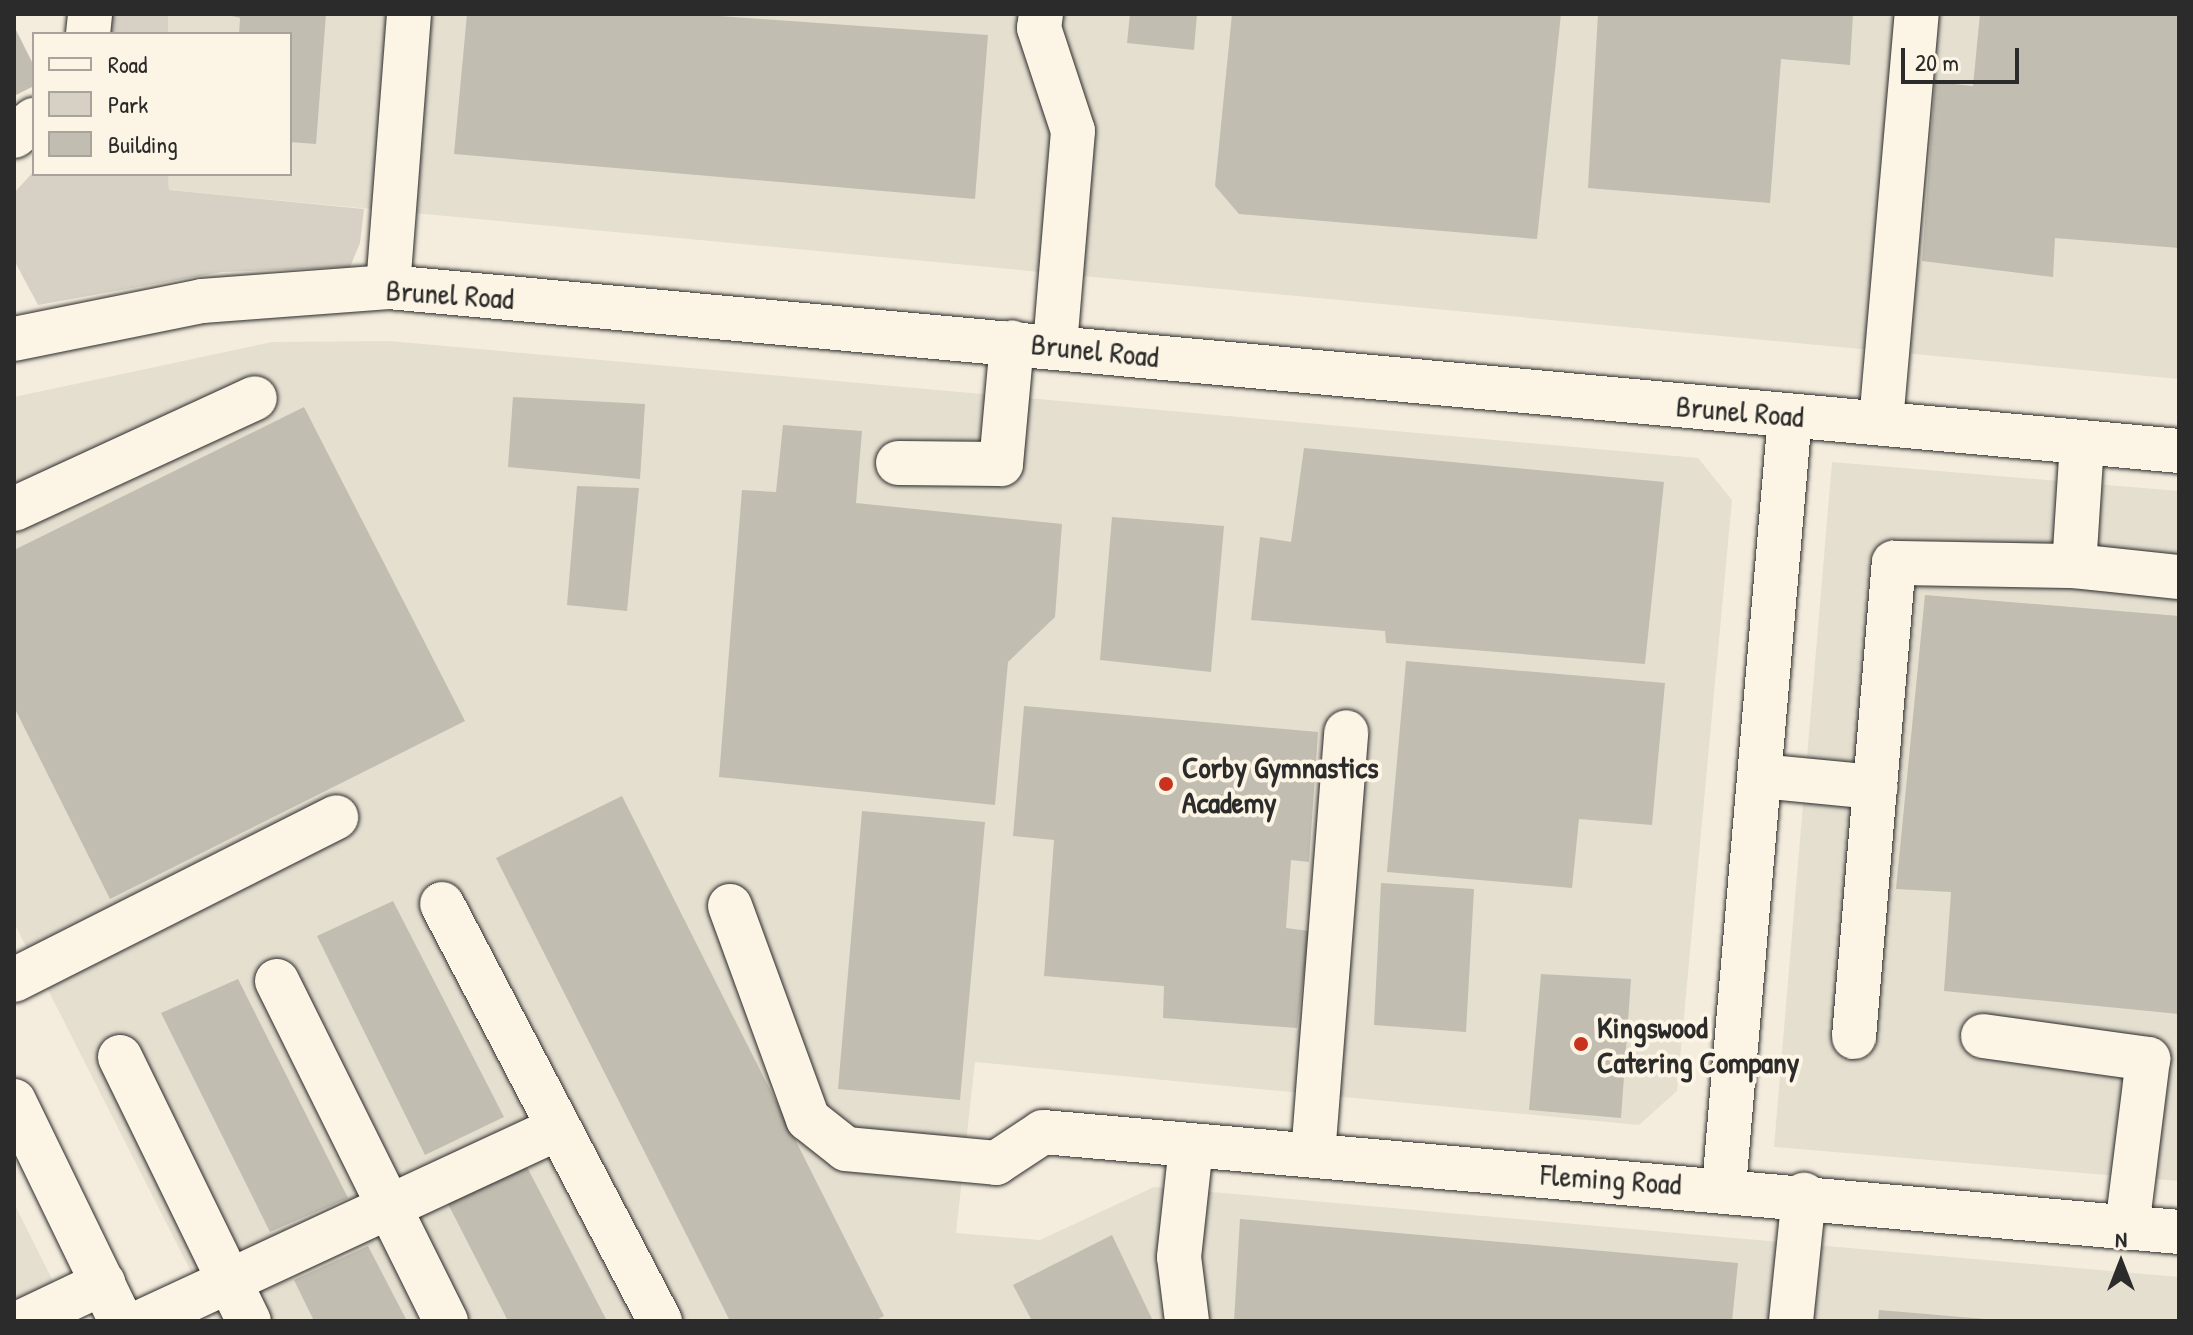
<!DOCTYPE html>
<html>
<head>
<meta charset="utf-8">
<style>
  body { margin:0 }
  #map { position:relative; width:2193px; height:1335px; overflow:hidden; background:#f4edde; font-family:"Patrick Hand",sans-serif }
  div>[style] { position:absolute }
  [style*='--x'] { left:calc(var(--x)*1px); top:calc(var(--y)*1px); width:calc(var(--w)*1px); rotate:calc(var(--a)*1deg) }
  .built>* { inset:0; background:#e5dfd0 }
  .green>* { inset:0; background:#d6d1c4 }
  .building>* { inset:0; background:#c2bdb1 }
  .roads { filter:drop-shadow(0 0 2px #2b2b2b) drop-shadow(0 0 2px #2b2b2b) }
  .minor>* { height:44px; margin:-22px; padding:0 22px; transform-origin:22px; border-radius:22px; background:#fcf5e5 }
  .dots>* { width:22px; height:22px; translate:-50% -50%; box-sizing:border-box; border:4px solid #fcf5e5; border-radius:50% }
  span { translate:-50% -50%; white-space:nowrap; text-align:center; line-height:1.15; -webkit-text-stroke:8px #fcf5e5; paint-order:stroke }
  .street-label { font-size:30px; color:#2b2b2b }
  .poi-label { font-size:30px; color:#2b2b2b; font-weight:700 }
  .left { translate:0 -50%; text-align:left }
  .frame { position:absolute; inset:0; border:16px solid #2b2b2b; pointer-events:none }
  .legend { position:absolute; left:32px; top:32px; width:260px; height:144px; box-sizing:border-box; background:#fcf5e5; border:2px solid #a8a49b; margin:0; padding:10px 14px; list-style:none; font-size:24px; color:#2b2b2b }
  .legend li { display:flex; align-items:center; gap:16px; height:40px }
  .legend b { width:40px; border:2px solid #a8a49b }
  .north { position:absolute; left:2081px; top:1223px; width:80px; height:80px; -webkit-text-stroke:6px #fcf5e5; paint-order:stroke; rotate:0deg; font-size:22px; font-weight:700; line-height:32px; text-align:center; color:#2b2b2b }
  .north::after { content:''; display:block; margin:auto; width:28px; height:36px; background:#2b2b2b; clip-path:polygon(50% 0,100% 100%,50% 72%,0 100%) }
  .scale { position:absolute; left:1901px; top:48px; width:118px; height:36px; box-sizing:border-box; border:4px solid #2b2b2b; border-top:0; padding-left:10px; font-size:24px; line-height:28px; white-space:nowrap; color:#2b2b2b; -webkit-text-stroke:6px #fcf5e5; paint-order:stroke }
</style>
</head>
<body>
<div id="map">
  <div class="built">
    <div style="clip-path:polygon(168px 14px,2179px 14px,2179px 379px,169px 190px,168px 174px,290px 174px,290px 34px,168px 34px)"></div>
    <div style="clip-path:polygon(389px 341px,1698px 458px,1732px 500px,1677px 1091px,1639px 1125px,975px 1062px,956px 1233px,1040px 1240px,1154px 1187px,2179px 1277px,2179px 1321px,216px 1321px,14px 923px,14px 397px,272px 342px)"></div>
    <div style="clip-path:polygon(1832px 462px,2179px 491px,2179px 1181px,1774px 1147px)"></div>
    <div style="clip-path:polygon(14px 1203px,73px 1321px,14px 1321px)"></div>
  </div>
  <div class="green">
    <div style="clip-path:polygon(96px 14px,168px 14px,168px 34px,99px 34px)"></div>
    <div style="clip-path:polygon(34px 171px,168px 174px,169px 190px,364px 209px,360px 243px,350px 267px,222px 272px,38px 305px,14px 260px,14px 193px)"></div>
  </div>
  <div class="building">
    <div style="clip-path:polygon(224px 14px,326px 14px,316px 144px,290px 142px,290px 34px,239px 34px,240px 18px)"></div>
    <div style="clip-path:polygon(467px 14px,691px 14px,988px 35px,975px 199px,454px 154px)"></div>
    <div style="clip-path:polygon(1130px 14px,1197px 14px,1194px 50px,1127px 43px)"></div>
    <div style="clip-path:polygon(1232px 14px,1561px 14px,1537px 239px,1239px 214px,1215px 186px)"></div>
    <div style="clip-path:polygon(1598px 14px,1853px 14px,1850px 65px,1781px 59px,1770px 203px,1588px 188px)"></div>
    <div style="clip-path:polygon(1980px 14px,2179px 14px,2179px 248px,2055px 238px,2053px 277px,1922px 261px,1935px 82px,1973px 86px)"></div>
    <div style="clip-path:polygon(14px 26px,34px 66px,34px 86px,14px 96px)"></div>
    <div style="clip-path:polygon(513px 397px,645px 404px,640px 479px,508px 467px)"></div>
    <div style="clip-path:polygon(304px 407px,465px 721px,110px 899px,14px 707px,14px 550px)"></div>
    <div style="clip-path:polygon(783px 425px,862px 431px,856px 503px,1062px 524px,1055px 617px,1008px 662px,995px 805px,719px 777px,742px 490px,776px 492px)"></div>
    <div style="clip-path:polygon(1304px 448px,1664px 482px,1645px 664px,1386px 643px,1385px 631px,1251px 620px,1260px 537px,1291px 542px)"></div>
    <div style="clip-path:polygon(577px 486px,639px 488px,627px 611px,567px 605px)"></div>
    <div style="clip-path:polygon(1112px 517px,1224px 526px,1211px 672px,1100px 660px)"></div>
    <div style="clip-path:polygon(1925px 595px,2179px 616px,2179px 1014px,1944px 991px,1951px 892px,1896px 889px)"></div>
    <div style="clip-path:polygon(1406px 661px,1665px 683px,1652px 825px,1579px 819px,1572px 888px,1387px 872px)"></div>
    <div style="clip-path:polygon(1024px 706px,1318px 732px,1309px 862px,1291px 860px,1286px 928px,1309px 931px,1297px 1028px,1163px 1018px,1164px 986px,1044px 976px,1054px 840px,1013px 836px)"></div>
    <div style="clip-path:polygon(622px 796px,884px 1316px,874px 1321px,730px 1321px,496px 858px)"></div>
    <div style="clip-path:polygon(862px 811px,985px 822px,960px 1100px,838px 1089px)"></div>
    <div style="clip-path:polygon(1381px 883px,1474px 889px,1466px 1032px,1374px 1025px)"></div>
    <div style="clip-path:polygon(393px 901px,504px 1117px,425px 1155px,317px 936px)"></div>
    <div style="clip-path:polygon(1541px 974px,1631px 979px,1621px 1118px,1529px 1110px)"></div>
    <div style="clip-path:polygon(238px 979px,348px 1198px,270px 1232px,161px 1013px)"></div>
    <div style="clip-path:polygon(527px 1167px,607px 1321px,508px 1321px,448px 1204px)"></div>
    <div style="clip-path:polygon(1240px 1219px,1738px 1263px,1732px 1321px,1234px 1321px)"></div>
    <div style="clip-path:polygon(1112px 1235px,1153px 1321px,1032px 1321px,1013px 1285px)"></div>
    <div style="clip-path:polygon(368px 1246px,407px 1321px,314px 1321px,294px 1280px)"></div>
    <div style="clip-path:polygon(1879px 1310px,1985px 1319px,1985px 1321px,1878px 1321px)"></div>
  </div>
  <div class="roads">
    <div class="minor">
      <div style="--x:1041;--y:14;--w:14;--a:98"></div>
      <div style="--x:1039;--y:28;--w:108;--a:71.7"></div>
      <div style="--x:1073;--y:131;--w:216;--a:94.8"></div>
      <div style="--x:88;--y:34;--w:20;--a:-84"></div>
      <div style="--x:14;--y:136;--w:26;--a:-39"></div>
      <div style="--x:388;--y:287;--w:274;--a:-85.6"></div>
      <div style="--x:14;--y:339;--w:192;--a:-11.4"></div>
      <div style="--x:202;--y:301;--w:187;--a:-4.3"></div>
      <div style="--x:388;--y:287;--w:1798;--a:5.23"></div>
      <div style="--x:1881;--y:422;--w:410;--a:-85"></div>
      <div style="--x:2082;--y:443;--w:123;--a:93.7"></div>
      <div style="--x:2074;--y:566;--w:106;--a:6"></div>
      <div style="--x:898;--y:463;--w:103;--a:0.6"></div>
      <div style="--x:1001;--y:464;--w:122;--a:-84.8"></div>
      <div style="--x:14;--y:509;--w:265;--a:-24.7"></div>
      <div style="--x:1760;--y:776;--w:116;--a:5.5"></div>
      <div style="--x:442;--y:904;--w:471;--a:62.4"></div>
      <div style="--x:730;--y:906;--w:227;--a:69.9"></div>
      <div style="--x:808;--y:1119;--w:48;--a:38.3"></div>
      <div style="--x:846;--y:1149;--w:151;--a:5.3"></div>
      <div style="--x:996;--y:1163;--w:56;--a:-33.4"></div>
      <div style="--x:1043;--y:1132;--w:1140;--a:5.03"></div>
      <div style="--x:14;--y:980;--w:361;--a:-26.8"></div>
      <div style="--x:277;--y:981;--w:380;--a:63.6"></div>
      <div style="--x:1983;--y:1036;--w:167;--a:7.9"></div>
      <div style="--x:2148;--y:1059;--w:169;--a:97.1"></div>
      <div style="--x:1854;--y:1037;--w:476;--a:-85.2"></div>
      <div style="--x:1894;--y:563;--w:180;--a:1"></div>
      <div style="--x:120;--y:1057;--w:294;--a:64"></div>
      <div style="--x:14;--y:1101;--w:245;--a:64.1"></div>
      <div style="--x:1313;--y:1155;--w:424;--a:-85.5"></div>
      <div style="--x:1724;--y:1187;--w:774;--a:-85.11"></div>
      <div style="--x:23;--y:1321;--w:89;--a:-25.4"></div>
      <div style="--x:143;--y:1321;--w:458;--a:-24.9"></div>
      <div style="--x:1187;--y:1321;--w:64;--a:-97.1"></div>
      <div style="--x:1179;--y:1257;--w:112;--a:-83.8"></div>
      <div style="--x:1791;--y:1321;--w:127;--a:-84.1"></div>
    </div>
  </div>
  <div class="dots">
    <div style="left:1166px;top:784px;background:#c8321e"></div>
    <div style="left:1581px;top:1044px;background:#c8321e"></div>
  </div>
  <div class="street-label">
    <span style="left:450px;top:294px;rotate:4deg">Brunel Road</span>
    <span style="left:1095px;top:350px;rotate:6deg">Brunel Road</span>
    <span style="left:1740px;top:411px;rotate:5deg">Brunel Road</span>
    <span style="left:1611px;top:1179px;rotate:4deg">Fleming Road</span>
  </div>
  <div class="poi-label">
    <span class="left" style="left:1182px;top:784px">Corby Gymnastics<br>Academy</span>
    <span class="left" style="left:1597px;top:1044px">Kingswood<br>Catering Company</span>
  </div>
  <div class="frame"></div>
  <ul class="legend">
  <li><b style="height:10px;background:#fcf5e5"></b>Road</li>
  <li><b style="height:22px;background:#d6d1c4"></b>Park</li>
  <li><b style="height:22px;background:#c2bdb1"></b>Building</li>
  </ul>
  <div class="north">N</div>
  <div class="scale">20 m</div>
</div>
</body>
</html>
